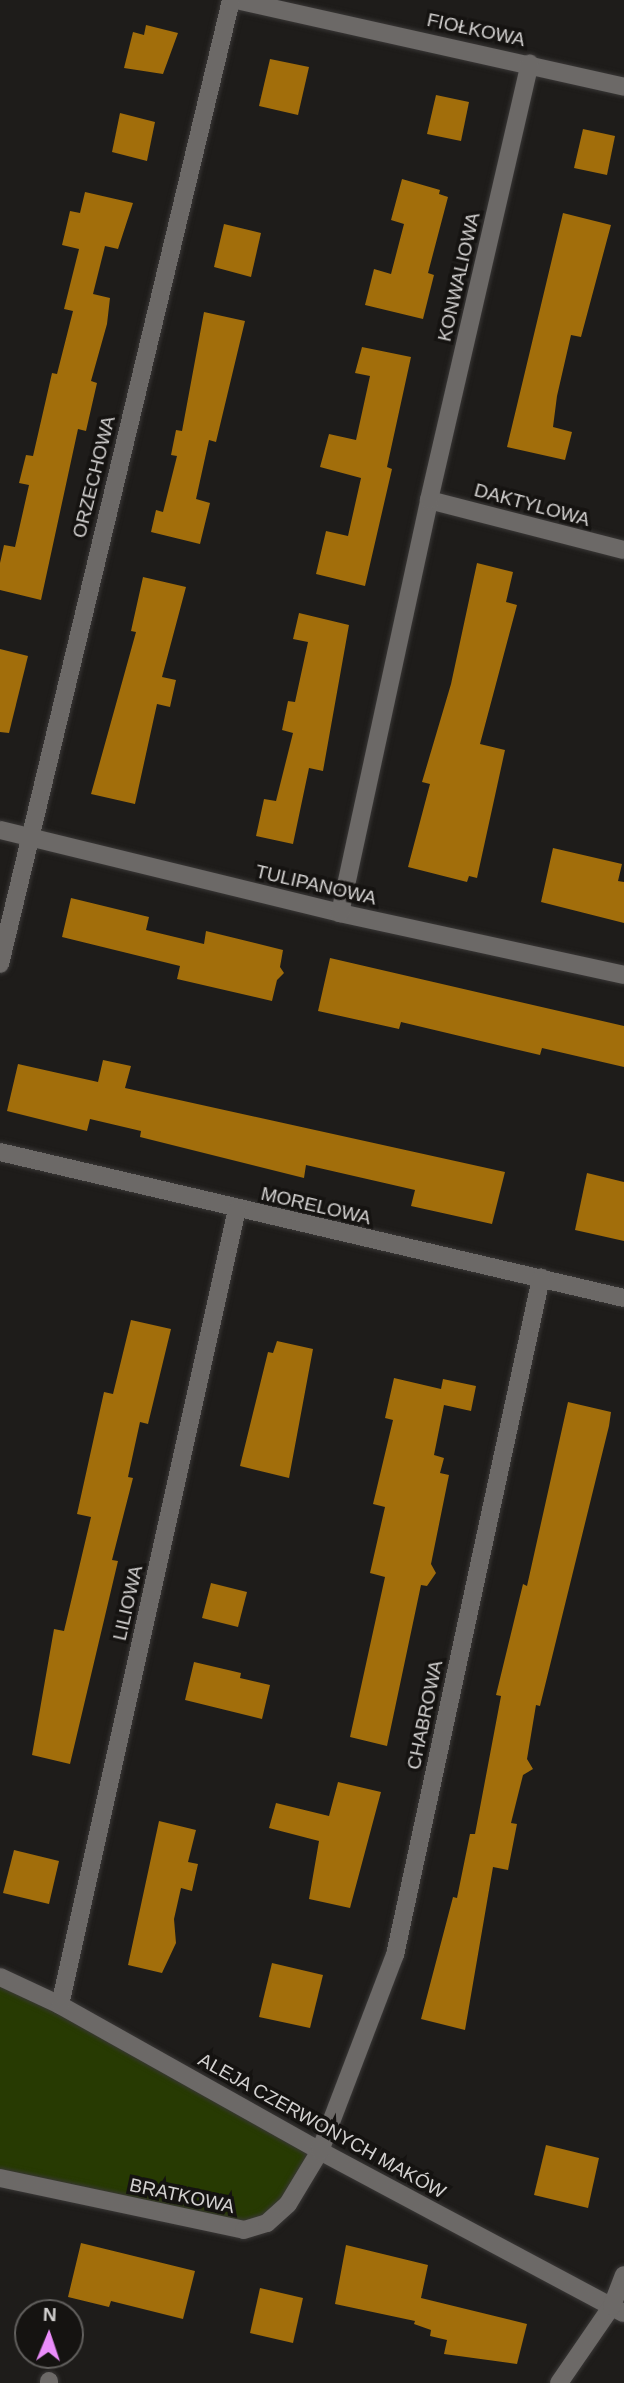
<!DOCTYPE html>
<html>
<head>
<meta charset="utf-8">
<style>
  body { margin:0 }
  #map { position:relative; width:624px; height:2383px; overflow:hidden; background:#1e1c1a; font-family:Arial,sans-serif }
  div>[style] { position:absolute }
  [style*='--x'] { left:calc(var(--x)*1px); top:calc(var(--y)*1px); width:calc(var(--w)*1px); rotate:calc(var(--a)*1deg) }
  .green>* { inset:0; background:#273a02 }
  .building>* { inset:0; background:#a26e0b }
  .roads { filter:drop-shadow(0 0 2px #393736) drop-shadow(0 0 2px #393736) }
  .minor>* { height:18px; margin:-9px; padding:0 9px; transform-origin:9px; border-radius:9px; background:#6c6967 }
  span { translate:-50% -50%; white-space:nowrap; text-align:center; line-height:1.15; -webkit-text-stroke:7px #151311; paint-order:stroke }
  .street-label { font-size:19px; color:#d3d1d0 }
  .north { position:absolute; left:14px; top:2299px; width:70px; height:70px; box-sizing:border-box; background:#151311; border:2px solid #615f5d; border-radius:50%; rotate:2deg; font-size:19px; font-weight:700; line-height:28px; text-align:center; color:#d3d1d0 }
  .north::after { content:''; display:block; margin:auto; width:24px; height:32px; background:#eb8dfb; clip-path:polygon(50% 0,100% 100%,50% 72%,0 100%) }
</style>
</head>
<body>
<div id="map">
  <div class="green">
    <div style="clip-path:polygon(0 1982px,316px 2152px,286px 2202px,244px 2229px,0 2176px)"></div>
  </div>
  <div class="building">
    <div style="clip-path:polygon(146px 25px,178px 33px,163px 74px,124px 68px,133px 32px,144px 35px)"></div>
    <div style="clip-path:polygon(270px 59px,309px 67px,298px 115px,259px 106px)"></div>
    <div style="clip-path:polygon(436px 95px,469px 102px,461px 141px,427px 134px)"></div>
    <div style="clip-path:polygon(120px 113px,155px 122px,147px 161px,112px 152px)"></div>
    <div style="clip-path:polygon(583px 129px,615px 136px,607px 175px,574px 168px)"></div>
    <div style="clip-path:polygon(402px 179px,440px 190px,439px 194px,448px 197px,428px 273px,434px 275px,423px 319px,365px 305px,374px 269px,391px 274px,404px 224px,391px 220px)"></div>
    <div style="clip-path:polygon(85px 192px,133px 203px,118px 249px,105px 246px,93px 294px,110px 298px,107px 324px,91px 381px,97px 383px,86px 431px,78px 429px,41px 600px,0 590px,0 563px,4px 545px,15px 547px,29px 485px,19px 483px,26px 455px,33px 456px,52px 373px,57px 374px,73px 311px,64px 309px,79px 249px,62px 245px,70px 211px,80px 213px)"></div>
    <div style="clip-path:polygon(563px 213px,611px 225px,581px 337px,571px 335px,557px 396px,553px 427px,572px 432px,565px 460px,507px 447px)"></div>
    <div style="clip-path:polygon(224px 224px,261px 233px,251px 277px,214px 267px)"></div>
    <div style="clip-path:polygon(204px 312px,245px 321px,216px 442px,209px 440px,196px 499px,210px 503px,200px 544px,151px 532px,156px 510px,163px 512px,177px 456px,171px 455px,176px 430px,182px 431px)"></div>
    <div style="clip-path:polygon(362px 347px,411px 357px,387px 467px,392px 469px,365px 586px,316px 574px,326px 531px,348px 536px,361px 478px,320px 467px,329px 434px,356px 440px,370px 376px,355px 373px)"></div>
    <div style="clip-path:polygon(477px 563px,513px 572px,506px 602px,517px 605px,480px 744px,505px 750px,477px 878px,469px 876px,467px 882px,408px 867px,430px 784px,422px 782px,451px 684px)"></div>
    <div style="clip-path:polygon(143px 577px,186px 587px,162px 677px,176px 680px,170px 707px,157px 704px,135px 804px,91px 794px,136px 632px,131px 631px)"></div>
    <div style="clip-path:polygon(299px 613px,349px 625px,323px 771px,309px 768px,293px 844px,256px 836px,264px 799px,276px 801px,293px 733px,282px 730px,288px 701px,295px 702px,308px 642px,293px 639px)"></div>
    <div style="clip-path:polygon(0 649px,28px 656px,9px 733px,0 732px)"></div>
    <div style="clip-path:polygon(553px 848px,622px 864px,618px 881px,624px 882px,624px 923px,541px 902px)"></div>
    <div style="clip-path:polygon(71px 898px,149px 917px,146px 930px,204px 944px,206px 931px,283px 950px,280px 967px,284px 973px,277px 980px,272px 1001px,177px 979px,180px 966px,62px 937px)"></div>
    <div style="clip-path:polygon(330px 958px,624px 1026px,624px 1067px,542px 1048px,540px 1055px,401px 1022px,399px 1029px,318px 1011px)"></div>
    <div style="clip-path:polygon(103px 1060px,131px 1066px,125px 1088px,505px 1172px,492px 1224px,411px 1206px,415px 1190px,306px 1165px,304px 1178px,140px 1137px,141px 1131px,90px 1119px,87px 1131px,7px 1111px,18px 1064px,98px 1082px)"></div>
    <div style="clip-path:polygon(587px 1173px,624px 1182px,624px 1241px,575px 1230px)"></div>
    <div style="clip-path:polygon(131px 1320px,171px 1329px,148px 1424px,140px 1422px,128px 1477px,133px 1478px,112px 1560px,118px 1561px,70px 1764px,32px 1755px,54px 1629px,64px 1631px,91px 1517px,77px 1514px,104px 1392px,113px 1394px)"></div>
    <div style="clip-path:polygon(277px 1341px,313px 1349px,289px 1478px,240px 1466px,268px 1352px,273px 1353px)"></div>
    <div style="clip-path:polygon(394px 1378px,441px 1389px,443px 1379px,476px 1386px,471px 1411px,444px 1405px,434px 1455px,444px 1458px,440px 1473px,449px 1475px,431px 1564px,436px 1573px,427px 1586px,421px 1585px,387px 1746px,350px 1737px,385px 1577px,370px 1573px,385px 1507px,373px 1504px,393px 1420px,385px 1418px)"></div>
    <div style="clip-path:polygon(568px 1402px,611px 1412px,609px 1426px,540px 1706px,536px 1705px,527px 1759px,533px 1769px,523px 1775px,511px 1823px,517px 1824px,508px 1870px,493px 1867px,465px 2030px,421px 2019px,453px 1897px,457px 1898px,470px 1834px,475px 1834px,501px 1696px,496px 1695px,523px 1584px,527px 1586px)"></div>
    <div style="clip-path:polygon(211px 1583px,247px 1592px,238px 1627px,202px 1618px)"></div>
    <div style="clip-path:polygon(194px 1662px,241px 1673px,240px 1678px,270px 1685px,262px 1719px,185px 1700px)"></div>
    <div style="clip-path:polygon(338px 1782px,381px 1792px,350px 1908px,309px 1899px,319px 1841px,269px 1828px,276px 1803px,329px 1816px)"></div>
    <div style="clip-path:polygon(159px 1821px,196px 1830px,188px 1862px,198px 1864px,192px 1891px,181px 1888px,174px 1919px,176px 1943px,162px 1973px,128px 1965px)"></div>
    <div style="clip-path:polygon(14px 1850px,59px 1861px,49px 1904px,3px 1893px)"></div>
    <div style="clip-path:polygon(272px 1963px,323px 1975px,310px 2028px,259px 2017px)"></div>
    <div style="clip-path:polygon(546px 2145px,599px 2158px,588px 2208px,534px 2195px)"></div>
    <div style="clip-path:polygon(81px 2243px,195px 2271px,183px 2319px,111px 2301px,109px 2307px,68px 2297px)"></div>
    <div style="clip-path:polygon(346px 2245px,428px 2265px,421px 2298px,527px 2324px,517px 2364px,444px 2354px,447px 2340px,430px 2336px,431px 2330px,414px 2324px,415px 2321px,335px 2304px)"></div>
    <div style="clip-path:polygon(260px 2288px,303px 2298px,293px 2343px,250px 2333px)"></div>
  </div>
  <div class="roads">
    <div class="minor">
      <div style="--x:236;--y:0;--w:398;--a:12.6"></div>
      <div style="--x:429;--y:500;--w:201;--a:14.4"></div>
      <div style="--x:0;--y:830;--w:350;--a:13.7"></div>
      <div style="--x:340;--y:913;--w:291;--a:12.3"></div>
      <div style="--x:340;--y:913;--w:422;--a:-77.8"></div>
      <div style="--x:429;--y:500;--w:448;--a:-77"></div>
      <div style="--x:0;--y:964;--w:991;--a:-76.52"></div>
      <div style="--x:0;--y:1152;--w:641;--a:13.17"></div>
      <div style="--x:0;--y:1977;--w:66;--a:25"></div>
      <div style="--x:60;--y:2005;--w:298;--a:29.3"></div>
      <div style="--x:320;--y:2151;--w:344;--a:28.1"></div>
      <div style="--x:60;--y:2005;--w:815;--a:-77.46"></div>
      <div style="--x:0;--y:2178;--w:249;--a:12"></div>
      <div style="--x:244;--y:2230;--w:24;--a:-17"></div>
      <div style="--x:267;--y:2223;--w:28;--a:-42"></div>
      <div style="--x:288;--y:2204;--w:62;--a:-58.9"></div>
      <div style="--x:320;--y:2151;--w:210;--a:-69.1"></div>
      <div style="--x:395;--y:1955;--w:693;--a:-77.83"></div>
      <div style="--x:49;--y:2383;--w:2;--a:-90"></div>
      <div style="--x:559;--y:2383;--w:93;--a:-55.5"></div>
      <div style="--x:612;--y:2306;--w:33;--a:-69"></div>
    </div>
  </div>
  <div class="street-label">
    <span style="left:476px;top:30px;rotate:12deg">FIOŁKOWA</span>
    <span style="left:459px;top:277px;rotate:-77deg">KONWALIOWA</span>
    <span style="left:94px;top:477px;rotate:-76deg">ORZECHOWA</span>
    <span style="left:532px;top:505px;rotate:15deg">DAKTYLOWA</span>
    <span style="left:316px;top:885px;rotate:13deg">TULIPANOWA</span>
    <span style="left:316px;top:1206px;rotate:13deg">MORELOWA</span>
    <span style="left:128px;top:1603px;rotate:-77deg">LILIOWA</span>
    <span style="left:425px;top:1715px;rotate:-78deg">CHABROWA</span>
    <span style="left:322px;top:2126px;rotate:29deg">ALEJA CZERWONYCH MAKÓW</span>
    <span style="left:182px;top:2196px;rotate:12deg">BRATKOWA</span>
  </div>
  <div class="north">N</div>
</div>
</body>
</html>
